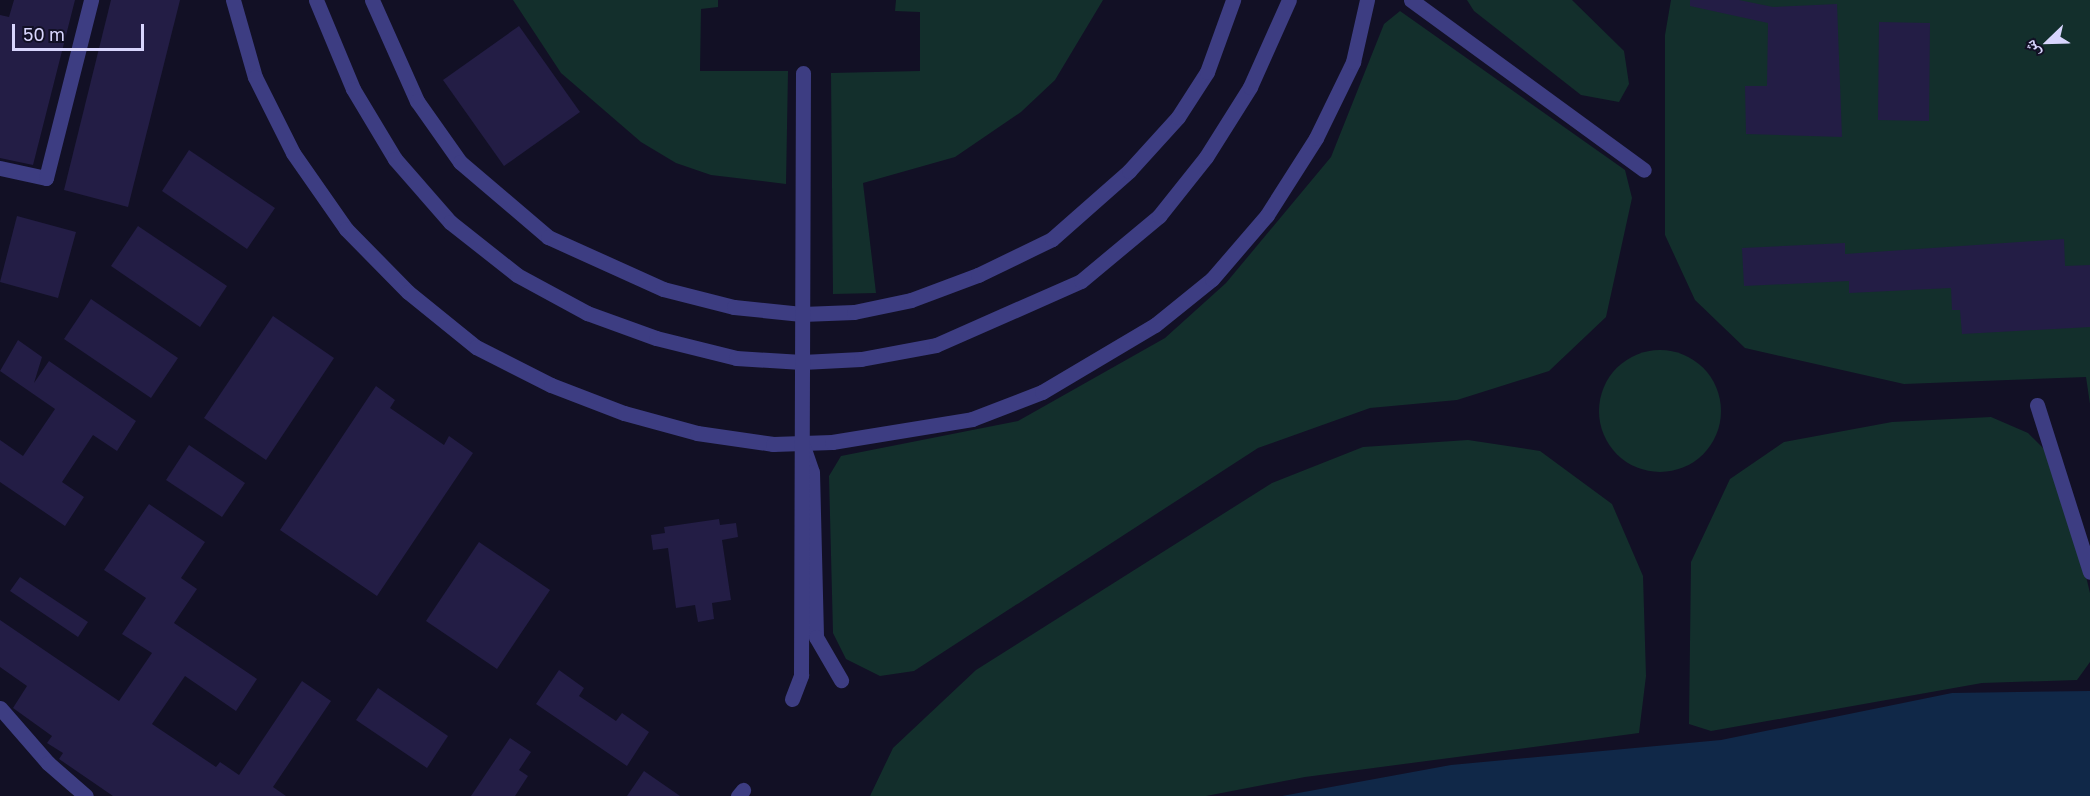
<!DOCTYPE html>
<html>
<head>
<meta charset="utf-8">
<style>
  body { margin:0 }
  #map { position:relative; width:2090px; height:796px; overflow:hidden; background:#121025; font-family:"Golos Text","Noto Naskh Arabic",sans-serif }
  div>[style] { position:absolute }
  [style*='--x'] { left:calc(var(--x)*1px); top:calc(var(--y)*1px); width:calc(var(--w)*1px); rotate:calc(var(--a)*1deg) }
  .green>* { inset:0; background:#132f2c }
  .round { border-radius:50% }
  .water>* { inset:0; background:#102848 }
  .building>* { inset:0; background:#231d45 }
  .minor>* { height:15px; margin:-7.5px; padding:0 7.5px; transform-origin:7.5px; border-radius:7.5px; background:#3d3d82 }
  span { translate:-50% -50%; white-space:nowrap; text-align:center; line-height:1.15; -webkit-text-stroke:4.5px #121025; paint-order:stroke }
  .north { position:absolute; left:2018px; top:12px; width:60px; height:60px; -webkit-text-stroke:4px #121025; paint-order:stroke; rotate:247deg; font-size:16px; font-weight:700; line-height:24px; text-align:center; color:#d8d5fd }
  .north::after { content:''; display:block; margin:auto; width:21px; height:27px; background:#d8d5fd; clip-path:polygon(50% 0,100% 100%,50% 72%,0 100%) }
  .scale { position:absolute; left:12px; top:24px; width:132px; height:27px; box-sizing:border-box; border:3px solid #d8d5fd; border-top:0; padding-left:8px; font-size:18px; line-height:21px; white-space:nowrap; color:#d8d5fd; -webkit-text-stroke:4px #121025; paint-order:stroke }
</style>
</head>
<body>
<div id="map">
  <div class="green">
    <div style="clip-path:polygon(513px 0,718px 0,718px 7px,701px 9px,700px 71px,788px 71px,786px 184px,711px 175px,676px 163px,641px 142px,561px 73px)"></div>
    <div style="clip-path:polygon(896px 0,1103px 0,1055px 80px,1021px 112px,955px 157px,863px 183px,876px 293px,833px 294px,831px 73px,920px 71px,920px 12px,895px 11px)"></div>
    <div style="clip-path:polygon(1467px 0,1572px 0,1624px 51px,1629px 84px,1619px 102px,1581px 95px,1474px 11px)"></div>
    <div style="clip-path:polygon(1671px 0,2090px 0,2090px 404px,2086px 377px,1904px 384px,1745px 348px,1695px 300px,1665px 235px,1665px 35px)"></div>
    <div style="clip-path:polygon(1400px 11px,1625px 170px,1632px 198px,1606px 317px,1549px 371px,1457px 400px,1370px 408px,1258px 448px,914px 671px,880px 676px,846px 659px,833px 633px,829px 476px,841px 456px,1018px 421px,1165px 338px,1226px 283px,1331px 157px,1384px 24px)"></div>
    <div class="round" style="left:1599px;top:350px;width:122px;height:122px"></div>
    <div style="clip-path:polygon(1991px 417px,2028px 433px,2059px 464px,2090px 593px,2090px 662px,2077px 680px,1982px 683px,1711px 731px,1689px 724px,1691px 562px,1730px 479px,1784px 442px,1892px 422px)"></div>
    <div style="clip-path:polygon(1468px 440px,1540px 451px,1612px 504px,1643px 576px,1646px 676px,1639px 733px,1305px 777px,1206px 796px,870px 796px,893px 748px,976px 670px,1272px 483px,1363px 447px)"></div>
  </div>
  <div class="water">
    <div style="clip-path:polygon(2090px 691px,2090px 796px,1282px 796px,1451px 765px,1721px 740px,1952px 693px)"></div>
  </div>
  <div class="building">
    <div style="clip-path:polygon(14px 0,75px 0,33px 165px,0 158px,0 15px,9px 17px)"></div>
    <div style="clip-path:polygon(111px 0,180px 0,128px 207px,64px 190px)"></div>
    <div style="clip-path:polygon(1690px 0,1739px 0,1773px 7px,1837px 4px,1842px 137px,1746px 134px,1745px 86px,1767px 86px,1768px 23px,1690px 6px)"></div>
    <div style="clip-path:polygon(1879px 22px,1930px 23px,1929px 121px,1878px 120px)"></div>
    <div style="clip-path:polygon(519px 26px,580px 112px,504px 166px,443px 80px)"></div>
    <div style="clip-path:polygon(189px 150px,275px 208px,247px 249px,162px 191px)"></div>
    <div style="clip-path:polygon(17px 216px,76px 232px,58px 298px,0 282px)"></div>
    <div style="clip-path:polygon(138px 226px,227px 286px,200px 327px,111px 266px)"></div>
    <div style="clip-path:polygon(2064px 239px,2065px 266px,2090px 265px,2090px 327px,1962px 334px,1960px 310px,1952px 310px,1951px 288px,1849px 293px,1849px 281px,1744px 286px,1742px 248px,1845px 243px,1845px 254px)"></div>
    <div style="clip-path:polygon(91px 299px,178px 358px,151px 398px,64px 339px)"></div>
    <div style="clip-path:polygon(273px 316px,334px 358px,266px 460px,204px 418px)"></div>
    <div style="clip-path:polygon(18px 340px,42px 357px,34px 383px,49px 361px,136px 421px,117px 451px,93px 435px,62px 482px,84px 497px,65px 526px,0 482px,0 440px,23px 456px,55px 409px,0 371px)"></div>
    <div style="clip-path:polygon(376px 386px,395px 400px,390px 408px,444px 445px,449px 436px,473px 453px,377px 596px,280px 530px)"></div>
    <div style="clip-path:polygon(189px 445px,245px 483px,222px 517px,166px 480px)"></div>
    <div style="clip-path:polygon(149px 504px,205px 542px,181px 578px,197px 589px,174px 623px,257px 679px,236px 711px,185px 676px,152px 724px,216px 767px,220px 762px,239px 775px,302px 681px,331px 701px,273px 787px,286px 796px,113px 796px,59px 759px,63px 753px,47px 743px,52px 736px,13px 708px,27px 686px,0 667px,0 620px,119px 701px,152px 653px,122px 634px,146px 598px,104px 570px)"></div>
    <div style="clip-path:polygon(719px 519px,720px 525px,736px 523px,738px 537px,722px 540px,731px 600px,712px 603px,714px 619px,698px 622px,695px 605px,676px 608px,668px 548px,653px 550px,651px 535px,665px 533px,664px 527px)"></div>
    <div style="clip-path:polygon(479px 542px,550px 590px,497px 669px,426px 621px)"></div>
    <div style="clip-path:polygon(20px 577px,88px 622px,78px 637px,10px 591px)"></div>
    <div style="clip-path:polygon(559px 670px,584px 688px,579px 696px,616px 721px,622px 713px,649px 732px,627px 766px,536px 704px)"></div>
    <div style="clip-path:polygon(378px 688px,448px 736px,427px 768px,356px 720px)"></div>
    <div style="clip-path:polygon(510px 738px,531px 752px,519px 770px,528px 776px,515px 796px,471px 796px)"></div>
    <div style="clip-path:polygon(644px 771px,680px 796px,627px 796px)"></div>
  </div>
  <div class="minor">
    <div style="--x:233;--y:0;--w:80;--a:74.1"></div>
    <div style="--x:255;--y:77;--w:85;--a:63.4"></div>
    <div style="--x:293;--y:153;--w:93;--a:55.1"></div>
    <div style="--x:346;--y:229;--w:88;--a:45.5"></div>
    <div style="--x:408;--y:292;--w:87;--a:39"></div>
    <div style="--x:476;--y:347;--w:84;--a:26.9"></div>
    <div style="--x:551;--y:385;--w:78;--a:21"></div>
    <div style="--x:624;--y:413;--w:76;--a:15.3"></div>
    <div style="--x:697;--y:433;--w:77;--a:8.2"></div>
    <div style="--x:773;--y:444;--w:59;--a:-1.9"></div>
    <div style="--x:832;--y:442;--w:142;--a:-9.3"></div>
    <div style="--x:972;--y:419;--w:75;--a:-21.1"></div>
    <div style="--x:1042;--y:392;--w:131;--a:-30.7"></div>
    <div style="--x:1155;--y:325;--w:73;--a:-38.9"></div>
    <div style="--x:1212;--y:279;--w:84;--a:-49.3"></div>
    <div style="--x:1267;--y:215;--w:91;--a:-57.5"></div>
    <div style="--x:1316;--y:138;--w:85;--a:-64"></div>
    <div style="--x:1353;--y:62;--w:64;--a:-77.3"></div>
    <div style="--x:316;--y:0;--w:96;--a:67.4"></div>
    <div style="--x:353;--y:89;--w:82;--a:59"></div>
    <div style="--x:395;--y:159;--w:84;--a:48.9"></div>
    <div style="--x:450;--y:222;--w:85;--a:38.3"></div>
    <div style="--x:517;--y:275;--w:80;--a:28.5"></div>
    <div style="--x:587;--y:313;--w:73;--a:19.9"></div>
    <div style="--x:656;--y:338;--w:82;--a:14"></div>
    <div style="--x:736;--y:358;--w:66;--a:3.5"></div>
    <div style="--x:802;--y:362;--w:59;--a:-2.9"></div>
    <div style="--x:861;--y:359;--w:76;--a:-10.6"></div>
    <div style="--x:936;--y:345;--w:158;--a:-23.8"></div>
    <div style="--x:1081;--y:281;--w:102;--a:-39.8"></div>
    <div style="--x:1159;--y:216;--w:75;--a:-51.5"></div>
    <div style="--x:1206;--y:157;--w:83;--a:-57.8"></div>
    <div style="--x:1250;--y:87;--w:95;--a:-65.9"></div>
    <div style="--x:372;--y:0;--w:111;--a:66"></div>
    <div style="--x:417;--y:101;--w:75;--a:54.8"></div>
    <div style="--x:460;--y:162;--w:116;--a:40.4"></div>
    <div style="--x:548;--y:237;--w:126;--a:24.3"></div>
    <div style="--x:663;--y:289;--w:73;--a:14.2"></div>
    <div style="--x:734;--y:307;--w:68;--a:5.9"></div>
    <div style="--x:802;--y:314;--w:52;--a:-2.2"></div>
    <div style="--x:854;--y:312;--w:58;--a:-11.9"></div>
    <div style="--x:911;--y:300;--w:72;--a:-20.5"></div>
    <div style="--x:978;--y:275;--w:82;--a:-25.9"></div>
    <div style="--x:1052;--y:239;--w:103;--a:-41.4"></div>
    <div style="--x:1129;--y:171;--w:73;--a:-47.8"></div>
    <div style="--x:1178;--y:117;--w:54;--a:-57.2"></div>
    <div style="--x:1207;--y:72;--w:77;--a:-70.1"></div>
    <div style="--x:1411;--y:0;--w:288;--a:36.1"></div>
    <div style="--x:0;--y:168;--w:47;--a:12.3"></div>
    <div style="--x:46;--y:178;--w:184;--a:-75.8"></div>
    <div style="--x:2037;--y:405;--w:175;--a:72.4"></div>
    <div style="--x:804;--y:449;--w:24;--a:71"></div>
    <div style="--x:812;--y:472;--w:165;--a:88.6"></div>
    <div style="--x:816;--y:637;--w:50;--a:59.8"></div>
    <div style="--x:792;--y:699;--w:26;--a:-69"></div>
    <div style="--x:801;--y:675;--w:602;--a:-89.81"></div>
    <div style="--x:0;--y:708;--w:73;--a:48.9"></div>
    <div style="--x:48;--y:763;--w:50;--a:41"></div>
    <div style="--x:738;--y:796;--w:8;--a:-50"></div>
  </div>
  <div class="north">ش</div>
  <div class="scale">50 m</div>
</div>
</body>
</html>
